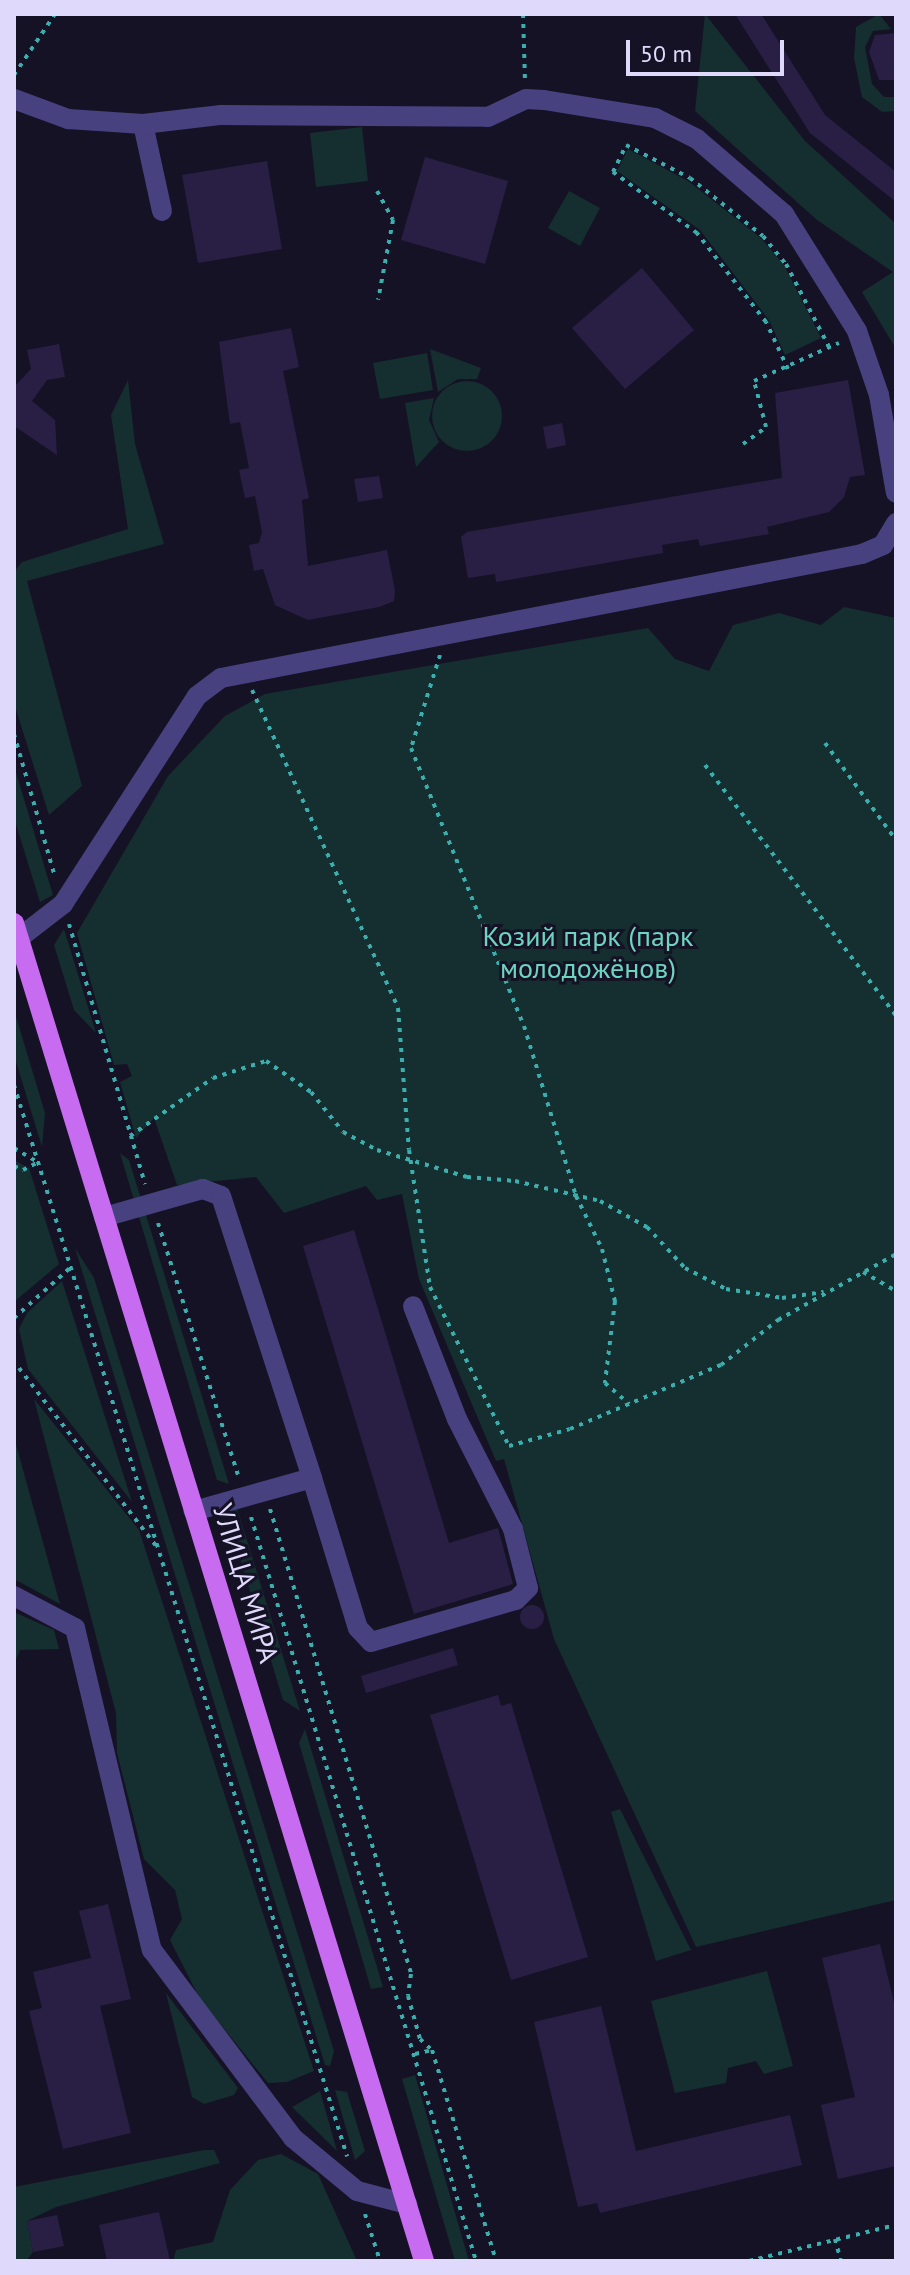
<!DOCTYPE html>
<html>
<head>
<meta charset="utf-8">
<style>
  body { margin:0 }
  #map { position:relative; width:910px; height:2275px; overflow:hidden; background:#161225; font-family:"PT Sans",sans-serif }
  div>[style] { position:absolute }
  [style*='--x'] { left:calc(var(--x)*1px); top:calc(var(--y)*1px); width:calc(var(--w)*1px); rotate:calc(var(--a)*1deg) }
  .green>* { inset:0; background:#152e2f }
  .round { border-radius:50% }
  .building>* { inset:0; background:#291f45 }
  .path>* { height:4px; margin-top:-2px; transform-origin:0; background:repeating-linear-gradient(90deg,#3baeae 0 4px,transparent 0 10px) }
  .minor>* { height:20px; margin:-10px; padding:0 10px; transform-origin:10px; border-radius:10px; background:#474180 }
  .major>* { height:20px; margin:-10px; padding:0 10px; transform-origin:10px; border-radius:10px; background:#c76bf1 }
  span { translate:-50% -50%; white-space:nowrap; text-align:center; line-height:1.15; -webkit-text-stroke:6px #161225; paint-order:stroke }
  .park-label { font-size:28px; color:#6cd5c1 }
  .street-label { font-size:28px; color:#dfdafb }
  .frame { position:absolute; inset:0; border:16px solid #dfdafb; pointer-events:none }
  .scale { position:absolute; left:626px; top:40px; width:158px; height:36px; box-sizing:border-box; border:4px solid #dfdafb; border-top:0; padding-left:10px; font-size:24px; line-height:28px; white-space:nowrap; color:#dfdafb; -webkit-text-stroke:6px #161225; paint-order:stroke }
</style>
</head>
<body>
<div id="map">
  <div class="green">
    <div style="clip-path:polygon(705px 14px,805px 141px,896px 224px,896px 349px,862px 292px,893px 272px,817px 220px,695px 111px)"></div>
    <div style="clip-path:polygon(879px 14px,891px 29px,873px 31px,865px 47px,872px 84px,884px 97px,896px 97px,896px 111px,882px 112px,862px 97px,854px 58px,856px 27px)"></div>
    <div style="clip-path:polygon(362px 127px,368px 181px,316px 187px,310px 133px)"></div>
    <div style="clip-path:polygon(628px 149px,688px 181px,761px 238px,784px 265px,821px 338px,785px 355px,769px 320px,700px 230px,617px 171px)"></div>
    <div style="clip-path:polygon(569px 191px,600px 208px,580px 246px,548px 228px)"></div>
    <div style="clip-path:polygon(430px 349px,481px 368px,477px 379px,458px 379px,438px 392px)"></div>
    <div style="clip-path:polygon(427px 353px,433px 390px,380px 399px,373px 363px)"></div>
    <div style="clip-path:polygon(128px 380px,135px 444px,164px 544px,27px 581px,82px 786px,49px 815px,14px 703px,14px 572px,22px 562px,128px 529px,111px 415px)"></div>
    <div class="round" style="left:432px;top:381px;width:70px;height:70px"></div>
    <div style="clip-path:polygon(434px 398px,429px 420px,439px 442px,416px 467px,405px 403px)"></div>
    <div style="clip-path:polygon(844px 607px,896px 618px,896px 1900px,696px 1947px,554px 1639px,504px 1459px,496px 1461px,419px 1279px,402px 1194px,377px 1200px,366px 1186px,284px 1213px,256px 1177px,177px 1185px,154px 1118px,136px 1138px,120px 1082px,132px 1076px,127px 1064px,114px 1065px,77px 933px,168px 776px,225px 716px,265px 694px,648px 628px,675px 659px,709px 671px,733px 625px,779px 613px,821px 625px)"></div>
    <div style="clip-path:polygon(14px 766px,53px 895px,40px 902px,14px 818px)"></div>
    <div style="clip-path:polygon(64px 929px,96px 1033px,74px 1010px,54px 945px)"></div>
    <div style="clip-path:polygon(14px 1010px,45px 1113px,42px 1147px,14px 1055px)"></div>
    <div style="clip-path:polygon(120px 1153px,129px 1160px,229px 1484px,217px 1480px)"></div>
    <div style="clip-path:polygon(14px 1160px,29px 1168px,59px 1264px,14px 1302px)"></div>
    <div style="clip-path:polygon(75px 1248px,94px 1278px,334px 2051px,330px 2066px,325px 2065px)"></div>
    <div style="clip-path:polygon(62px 1281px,132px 1502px,28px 1369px,19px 1329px,27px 1313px)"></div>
    <div style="clip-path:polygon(34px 1399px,139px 1530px,314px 2071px,287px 2082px,268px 2083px,200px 1999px,170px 1940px,182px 1919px,175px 1890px,144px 1859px,117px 1753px,116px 1713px)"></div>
    <div style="clip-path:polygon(14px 1437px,60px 1604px,14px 1579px)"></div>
    <div style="clip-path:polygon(236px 1505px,300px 1711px,283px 1700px,228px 1519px)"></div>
    <div style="clip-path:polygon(14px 1612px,54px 1630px,59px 1649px,20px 1650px,14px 1664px)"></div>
    <div style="clip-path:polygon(305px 1729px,383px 1987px,371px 1989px,299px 1743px)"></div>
    <div style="clip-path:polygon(620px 1809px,691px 1950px,656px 1961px,611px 1812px)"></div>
    <div style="clip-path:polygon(767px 1971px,793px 2066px,764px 2074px,756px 2061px,728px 2068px,726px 2083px,675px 2093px,651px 2001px)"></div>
    <div style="clip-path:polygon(166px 1993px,238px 2088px,234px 2095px,204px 2104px,192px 2097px)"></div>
    <div style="clip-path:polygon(415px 2075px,469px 2261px,455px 2261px,402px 2079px)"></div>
    <div style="clip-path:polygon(335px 2090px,347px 2092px,365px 2151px,355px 2160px)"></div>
    <div style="clip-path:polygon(320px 2091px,337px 2151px,292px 2107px)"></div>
    <div style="clip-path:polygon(204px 2150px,214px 2150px,220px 2163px,56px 2207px,27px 2221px,33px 2252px,26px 2261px,14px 2261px,14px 2187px)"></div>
    <div style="clip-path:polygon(281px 2154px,318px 2174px,357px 2261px,173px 2261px,176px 2250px,213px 2242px,230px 2190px,258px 2160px)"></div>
  </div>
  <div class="building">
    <div style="clip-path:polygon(735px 14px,761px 14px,825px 115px,896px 172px,896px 202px,810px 133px)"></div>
    <div style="clip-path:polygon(896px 33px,896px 80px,879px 80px,869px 52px,875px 35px)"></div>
    <div style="clip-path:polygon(425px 157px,508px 181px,485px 264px,401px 240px)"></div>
    <div style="clip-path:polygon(267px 161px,282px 249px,198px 263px,182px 175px)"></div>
    <div style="clip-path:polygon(642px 268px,694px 330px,625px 389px,572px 328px)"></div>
    <div style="clip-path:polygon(291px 328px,299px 367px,283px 371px,309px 498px,302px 500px,308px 566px,387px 550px,395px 591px,394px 601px,379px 607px,308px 620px,275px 605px,263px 569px,254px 571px,249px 545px,259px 543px,262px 532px,255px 496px,245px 498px,239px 470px,249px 468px,240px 422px,230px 424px,219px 342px)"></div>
    <div style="clip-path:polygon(59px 344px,65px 377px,47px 380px,32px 401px,55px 420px,57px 455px,14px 426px,14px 387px,31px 369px,27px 350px)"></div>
    <div style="clip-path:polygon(848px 380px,865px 475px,850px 477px,844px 497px,829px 512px,767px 527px,769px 534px,700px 546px,698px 539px,662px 545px,663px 553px,496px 582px,495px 574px,468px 578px,461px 537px,467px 532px,782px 478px,775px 393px)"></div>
    <div style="clip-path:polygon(562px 423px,566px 445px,547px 449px,543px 427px)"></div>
    <div style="clip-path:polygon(379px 476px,383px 498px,358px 502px,354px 479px)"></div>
    <div style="clip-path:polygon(354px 1230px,449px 1543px,498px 1528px,513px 1584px,414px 1614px,303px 1246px)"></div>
    <div class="round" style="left:520px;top:1605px;width:24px;height:24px"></div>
    <div style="clip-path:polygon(453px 1648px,458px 1665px,366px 1693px,361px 1676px)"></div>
    <div style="clip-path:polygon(498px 1695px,501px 1706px,511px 1703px,588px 1957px,511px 1980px,430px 1715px)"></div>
    <div style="clip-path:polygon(108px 1904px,131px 1999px,100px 2006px,131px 2133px,63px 2149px,29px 2011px,42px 2008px,33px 1972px,91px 1958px,79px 1911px)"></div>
    <div style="clip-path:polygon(880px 1944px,896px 2011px,896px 2166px,838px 2179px,821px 2105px,855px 2097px,822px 1958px)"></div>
    <div style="clip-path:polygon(601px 2006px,636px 2151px,790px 2115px,802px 2165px,600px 2213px,597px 2203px,578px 2207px,534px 2022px)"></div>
    <div style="clip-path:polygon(159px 2212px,170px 2261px,107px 2261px,99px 2225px)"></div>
    <div style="clip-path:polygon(57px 2215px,64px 2246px,33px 2252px,27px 2221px)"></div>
  </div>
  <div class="path">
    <div style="--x:523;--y:14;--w:66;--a:88.3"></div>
    <div style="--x:14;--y:75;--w:73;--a:-56.1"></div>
    <div style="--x:377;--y:191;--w:33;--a:61"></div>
    <div style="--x:393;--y:220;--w:81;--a:100.6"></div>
    <div style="--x:788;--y:369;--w:52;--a:-115.1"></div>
    <div style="--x:766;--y:322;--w:113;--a:-127.8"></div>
    <div style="--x:697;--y:233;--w:104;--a:-144"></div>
    <div style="--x:613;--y:172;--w:30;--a:-64"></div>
    <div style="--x:626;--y:145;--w:72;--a:27.3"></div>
    <div style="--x:690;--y:178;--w:93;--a:38.5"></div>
    <div style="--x:763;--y:236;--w:36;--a:51"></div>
    <div style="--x:786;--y:264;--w:96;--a:62.6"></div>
    <div style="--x:743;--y:444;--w:29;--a:-36"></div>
    <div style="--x:766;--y:427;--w:48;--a:-104.6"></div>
    <div style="--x:754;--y:381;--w:93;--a:-24.1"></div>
    <div style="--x:440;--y:655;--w:97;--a:107.3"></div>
    <div style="--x:411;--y:748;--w:300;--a:67.9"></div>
    <div style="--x:524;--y:1026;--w:178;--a:73"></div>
    <div style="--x:576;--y:1196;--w:59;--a:63.9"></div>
    <div style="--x:602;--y:1249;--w:54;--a:76"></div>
    <div style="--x:615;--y:1301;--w:83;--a:97"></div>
    <div style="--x:605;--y:1383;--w:32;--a:41"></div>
    <div style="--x:252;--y:690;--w:350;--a:65.3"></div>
    <div style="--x:398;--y:1008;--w:142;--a:85.6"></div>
    <div style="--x:409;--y:1150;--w:139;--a:81.3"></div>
    <div style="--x:430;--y:1287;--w:178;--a:63.6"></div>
    <div style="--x:509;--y:1446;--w:63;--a:-15.6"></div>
    <div style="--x:570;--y:1429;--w:164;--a:-23"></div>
    <div style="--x:721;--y:1365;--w:73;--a:-38.3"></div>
    <div style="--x:778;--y:1320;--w:135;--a:-29.2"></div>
    <div style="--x:14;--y:734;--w:149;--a:74"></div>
    <div style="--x:825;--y:743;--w:120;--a:53.8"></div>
    <div style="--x:705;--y:765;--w:315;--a:52.7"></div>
    <div style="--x:69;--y:924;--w:271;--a:73.7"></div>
    <div style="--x:14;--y:1085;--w:1122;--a:72.73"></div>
    <div style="--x:130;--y:1136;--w:101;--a:-34.9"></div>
    <div style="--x:213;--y:1078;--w:56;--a:-17.8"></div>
    <div style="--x:266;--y:1061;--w:55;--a:34.6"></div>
    <div style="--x:311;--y:1092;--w:51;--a:51.3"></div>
    <div style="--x:343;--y:1132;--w:38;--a:28"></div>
    <div style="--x:377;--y:1150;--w:94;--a:16.7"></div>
    <div style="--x:467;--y:1177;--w:48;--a:4.8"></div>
    <div style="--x:515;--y:1181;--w:87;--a:13.2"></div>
    <div style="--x:600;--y:1201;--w:54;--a:29"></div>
    <div style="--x:647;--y:1227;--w:56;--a:47.2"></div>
    <div style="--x:685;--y:1268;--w:46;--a:27.1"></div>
    <div style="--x:726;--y:1289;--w:57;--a:9.1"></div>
    <div style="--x:782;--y:1298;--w:42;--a:-8.1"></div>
    <div style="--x:14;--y:1148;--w:26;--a:31"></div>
    <div style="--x:14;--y:1166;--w:10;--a:24"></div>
    <div style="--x:23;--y:1170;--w:18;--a:-27"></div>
    <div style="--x:158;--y:1223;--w:268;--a:72.4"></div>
    <div style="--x:863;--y:1272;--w:38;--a:30"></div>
    <div style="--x:14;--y:1318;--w:76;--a:-41.8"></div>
    <div style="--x:19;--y:1368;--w:226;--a:52.4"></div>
    <div style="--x:270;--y:1509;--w:486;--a:73.1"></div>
    <div style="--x:411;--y:1974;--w:22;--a:98"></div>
    <div style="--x:408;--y:1996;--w:45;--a:74.4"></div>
    <div style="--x:420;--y:2039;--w:16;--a:43"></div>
    <div style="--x:432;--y:2050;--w:220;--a:73.1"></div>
    <div style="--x:251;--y:1517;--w:777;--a:73.17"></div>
    <div style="--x:415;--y:2054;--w:17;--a:-13"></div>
    <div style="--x:365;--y:2214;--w:49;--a:72.3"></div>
    <div style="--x:835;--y:2239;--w:23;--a:75"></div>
    <div style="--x:749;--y:2261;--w:151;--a:-13.8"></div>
  </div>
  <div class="minor">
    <div style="--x:14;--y:99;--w:58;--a:20.3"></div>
    <div style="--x:68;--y:119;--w:75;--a:3.8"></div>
    <div style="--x:143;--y:124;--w:89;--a:77.7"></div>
    <div style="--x:143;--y:124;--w:79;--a:-6.6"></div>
    <div style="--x:221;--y:115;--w:267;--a:0.4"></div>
    <div style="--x:488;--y:117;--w:42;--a:-25.3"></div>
    <div style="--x:526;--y:99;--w:18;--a:3"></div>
    <div style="--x:544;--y:100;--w:112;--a:9.2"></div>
    <div style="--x:655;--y:118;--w:47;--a:26.6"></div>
    <div style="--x:697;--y:139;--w:115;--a:40.8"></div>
    <div style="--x:784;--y:214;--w:138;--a:58"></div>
    <div style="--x:857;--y:331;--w:68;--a:71"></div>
    <div style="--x:879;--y:395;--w:99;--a:80.2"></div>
    <div style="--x:19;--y:938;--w:56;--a:-37.7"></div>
    <div style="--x:63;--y:904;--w:247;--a:-57.2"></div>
    <div style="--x:197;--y:696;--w:30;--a:-37"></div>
    <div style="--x:221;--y:678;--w:653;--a:-10.95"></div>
    <div style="--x:862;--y:554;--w:23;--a:-23"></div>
    <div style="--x:883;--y:545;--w:26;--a:-59"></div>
    <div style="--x:104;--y:1217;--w:103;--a:-15.8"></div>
    <div style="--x:203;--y:1189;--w:19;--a:21"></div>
    <div style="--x:221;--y:1196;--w:296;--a:72.1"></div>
    <div style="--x:312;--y:1478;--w:123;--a:164.4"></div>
    <div style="--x:312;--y:1478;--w:157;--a:73"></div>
    <div style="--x:358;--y:1628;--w:19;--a:47"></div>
    <div style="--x:371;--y:1642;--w:151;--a:-16.2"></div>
    <div style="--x:516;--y:1600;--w:17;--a:-45"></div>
    <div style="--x:528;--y:1588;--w:61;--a:-104.3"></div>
    <div style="--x:513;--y:1529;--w:123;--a:-117"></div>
    <div style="--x:457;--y:1419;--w:121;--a:-111.3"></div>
    <div style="--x:14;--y:1596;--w:69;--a:27.7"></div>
    <div style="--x:75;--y:1628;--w:331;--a:76.6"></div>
    <div style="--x:152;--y:1950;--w:235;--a:53.1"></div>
    <div style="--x:293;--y:2138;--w:83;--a:39.6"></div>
    <div style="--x:357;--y:2191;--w:52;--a:14.6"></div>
  </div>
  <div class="major">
    <div style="--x:14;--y:923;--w:1399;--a:72.96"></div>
  </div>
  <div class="park-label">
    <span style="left:588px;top:952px">Козий парк (парк<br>молодожёнов)</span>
  </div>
  <div class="street-label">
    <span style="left:246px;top:1583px;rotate:73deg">УЛИЦА МИРА</span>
  </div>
  <div class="frame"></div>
  <div class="scale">50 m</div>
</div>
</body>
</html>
